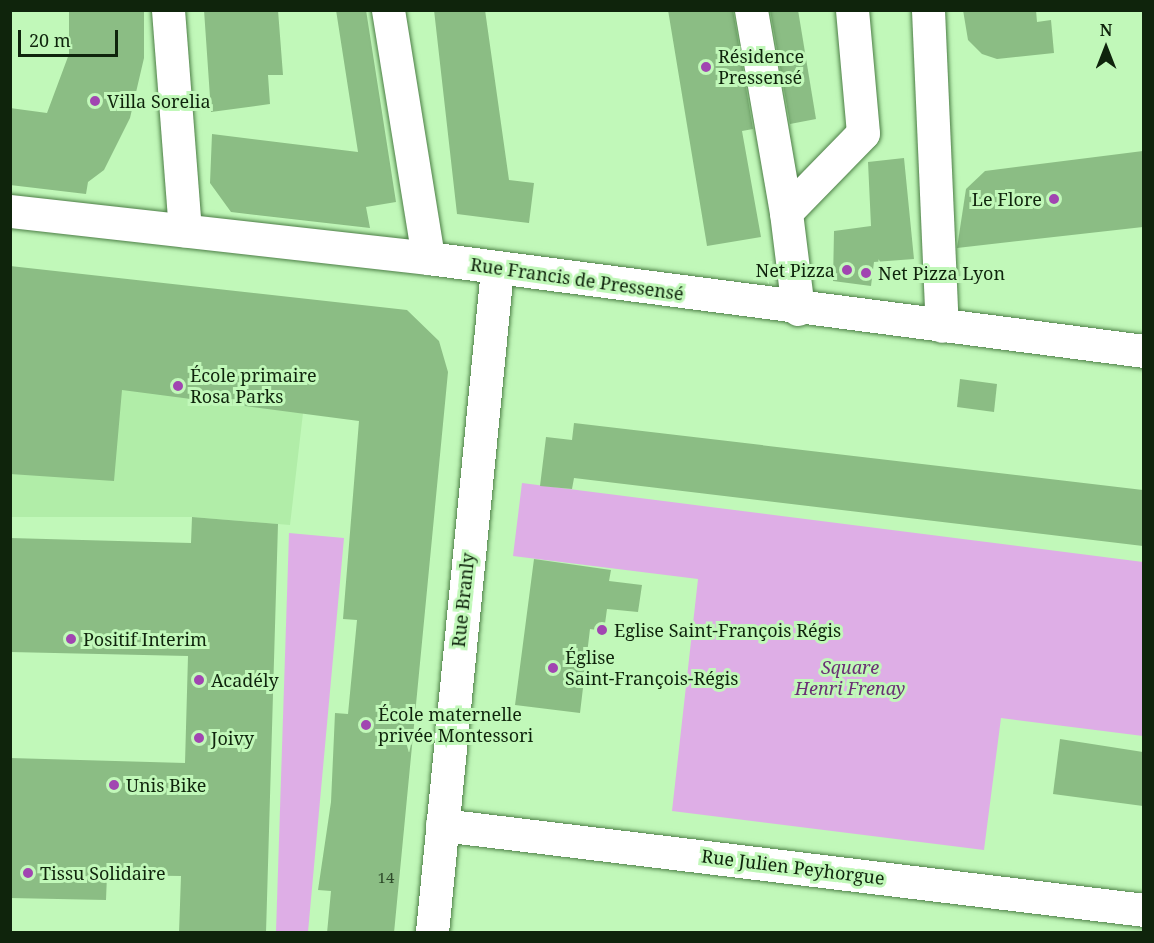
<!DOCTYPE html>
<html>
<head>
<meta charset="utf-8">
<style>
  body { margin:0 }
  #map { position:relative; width:1154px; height:943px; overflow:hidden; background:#c1f8b9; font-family:"Noto Serif",serif }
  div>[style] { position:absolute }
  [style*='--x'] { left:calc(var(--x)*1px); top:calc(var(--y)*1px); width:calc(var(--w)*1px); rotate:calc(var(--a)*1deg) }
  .built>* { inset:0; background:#b1eda8 }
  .green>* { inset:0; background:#deaee6 }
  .building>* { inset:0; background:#8bbd84 }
  .roads { filter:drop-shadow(0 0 2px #4c7e46) drop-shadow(0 0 2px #4c7e46) }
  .minor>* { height:33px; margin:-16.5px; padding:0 16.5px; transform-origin:16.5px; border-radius:16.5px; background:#fff }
  .dots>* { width:16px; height:16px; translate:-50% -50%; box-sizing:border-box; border:3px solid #c1f8b9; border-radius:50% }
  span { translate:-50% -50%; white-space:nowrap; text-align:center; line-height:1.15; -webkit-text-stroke:6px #c1f8b9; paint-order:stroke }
  .number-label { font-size:15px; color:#2e4a2a }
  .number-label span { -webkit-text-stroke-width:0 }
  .poi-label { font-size:18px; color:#0f240c }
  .left { translate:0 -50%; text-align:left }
  .right { translate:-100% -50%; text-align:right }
  .street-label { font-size:18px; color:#0f240c }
  .park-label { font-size:18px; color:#6a3074; font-style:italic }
  .frame { position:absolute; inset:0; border:12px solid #0f240c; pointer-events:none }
  .north { position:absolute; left:1076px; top:18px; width:60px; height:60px; -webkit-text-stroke:4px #c1f8b9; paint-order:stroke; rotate:0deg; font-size:16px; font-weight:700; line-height:24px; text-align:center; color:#0f240c }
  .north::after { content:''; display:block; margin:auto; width:21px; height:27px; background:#0f240c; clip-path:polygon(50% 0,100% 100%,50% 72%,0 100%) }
  .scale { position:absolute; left:18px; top:30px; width:100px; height:27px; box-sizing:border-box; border:3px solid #0f240c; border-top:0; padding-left:8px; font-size:18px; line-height:21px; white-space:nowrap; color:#0f240c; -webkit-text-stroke:4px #c1f8b9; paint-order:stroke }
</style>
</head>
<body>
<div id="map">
  <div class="built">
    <div style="clip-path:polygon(11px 266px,303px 413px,290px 525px,192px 517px,11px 517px)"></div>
  </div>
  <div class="green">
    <div style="clip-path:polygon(522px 483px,1143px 562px,1143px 736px,1001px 718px,984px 850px,672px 811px,698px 579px,513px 556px)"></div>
    <div style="clip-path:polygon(289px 533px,344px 538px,308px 932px,276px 932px)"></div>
  </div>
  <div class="building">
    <div style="clip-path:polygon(69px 10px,144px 10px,144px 58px,130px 118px,104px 170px,88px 182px,86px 194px,10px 185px,10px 108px,47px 113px,69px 54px)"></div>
    <div style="clip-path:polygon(204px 10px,278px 10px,283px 75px,268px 75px,270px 104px,211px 112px)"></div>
    <div style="clip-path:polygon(336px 10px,366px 10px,396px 202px,366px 207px,370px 228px,231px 212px,210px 183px,212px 134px,358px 152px)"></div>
    <div style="clip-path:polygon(434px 10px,485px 10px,509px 180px,534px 183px,529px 223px,457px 214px)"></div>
    <div style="clip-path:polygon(668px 10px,733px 10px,753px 129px,742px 131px,761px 237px,707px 246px)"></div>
    <div style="clip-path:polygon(770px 10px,798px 10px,816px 119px,790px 124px)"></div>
    <div style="clip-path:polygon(963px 10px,1036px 10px,1037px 22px,1051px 20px,1054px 53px,997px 59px,982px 54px,968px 40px)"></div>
    <div style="clip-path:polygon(1143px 151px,1143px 227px,957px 248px,966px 189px,985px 171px)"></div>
    <div style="clip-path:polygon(904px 158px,914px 259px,874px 262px,871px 286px,833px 281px,834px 231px,871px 226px,868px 162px)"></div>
    <div style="clip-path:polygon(10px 266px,407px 310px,439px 341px,448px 372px,394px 933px,327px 933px,331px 891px,318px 890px,331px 802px,335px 713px,348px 714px,357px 620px,343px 619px,359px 421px,122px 390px,114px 481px,10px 474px)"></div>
    <div style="clip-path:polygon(960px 379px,997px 384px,994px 412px,957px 407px)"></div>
    <div style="clip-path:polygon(574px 423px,1143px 490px,1143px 546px,574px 478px,572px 489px,540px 486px,546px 437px,572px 440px)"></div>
    <div style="clip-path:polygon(192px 517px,278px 524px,266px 933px,179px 933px,181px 876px,107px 875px,106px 900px,10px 898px,10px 758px,185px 763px,188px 656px,10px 652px,10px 538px,191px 543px)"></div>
    <div style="clip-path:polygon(534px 559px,611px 570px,609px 581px,642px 585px,638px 612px,607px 609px,604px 631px,590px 629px,580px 713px,515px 705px)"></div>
    <div style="clip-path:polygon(1060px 739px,1143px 752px,1143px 806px,1053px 794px)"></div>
  </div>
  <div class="roads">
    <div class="minor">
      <div style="--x:168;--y:10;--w:221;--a:85.6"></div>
      <div style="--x:388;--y:10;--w:251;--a:80.8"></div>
      <div style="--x:751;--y:10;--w:205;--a:80.2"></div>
      <div style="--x:928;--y:10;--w:316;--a:87.5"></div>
      <div style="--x:10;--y:211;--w:421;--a:6.4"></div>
      <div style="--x:428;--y:258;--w:722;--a:7.4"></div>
      <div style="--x:798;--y:309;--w:98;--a:-97.1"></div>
      <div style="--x:786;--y:212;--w:110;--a:-45.7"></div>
      <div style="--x:863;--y:133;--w:123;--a:-95.1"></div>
      <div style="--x:442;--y:825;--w:707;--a:6.9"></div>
      <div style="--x:432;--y:932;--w:666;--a:-84.4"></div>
    </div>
  </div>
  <div class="dots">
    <div style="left:706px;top:67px;background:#a146b1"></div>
    <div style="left:95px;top:101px;background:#a146b1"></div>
    <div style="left:1054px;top:199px;background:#a146b1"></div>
    <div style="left:847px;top:270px;background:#a146b1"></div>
    <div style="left:866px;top:273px;background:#a146b1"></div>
    <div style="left:178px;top:386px;background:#a146b1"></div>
    <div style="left:602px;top:630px;background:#a146b1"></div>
    <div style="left:71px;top:639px;background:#a146b1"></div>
    <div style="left:553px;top:668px;background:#a146b1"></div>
    <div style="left:199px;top:680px;background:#a146b1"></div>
    <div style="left:366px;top:725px;background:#a146b1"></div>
    <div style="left:199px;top:738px;background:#a146b1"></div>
    <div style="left:114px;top:785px;background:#a146b1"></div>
    <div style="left:28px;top:873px;background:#a146b1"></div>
  </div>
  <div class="number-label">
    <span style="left:386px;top:878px">14</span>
  </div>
  <div class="poi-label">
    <span class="left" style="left:718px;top:67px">Résidence<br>Pressensé</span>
    <span class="left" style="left:107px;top:101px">Villa Sorelia</span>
    <span class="right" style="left:1042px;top:199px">Le Flore</span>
    <span class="right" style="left:835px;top:270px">Net Pizza</span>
    <span class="left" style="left:878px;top:273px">Net Pizza Lyon</span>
    <span class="left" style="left:190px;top:386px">École primaire<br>Rosa Parks</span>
    <span class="left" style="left:614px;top:630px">Eglise Saint-François Régis</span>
    <span class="left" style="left:83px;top:639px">Positif Interim</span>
    <span class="left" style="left:565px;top:668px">Église<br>Saint-François-Régis</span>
    <span class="left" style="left:211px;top:680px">Acadély</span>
    <span class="left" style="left:378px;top:725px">École maternelle<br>privée Montessori</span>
    <span class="left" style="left:211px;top:738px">Joivy</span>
    <span class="left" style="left:126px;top:785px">Unis Bike</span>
    <span class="left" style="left:40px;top:873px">Tissu Solidaire</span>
  </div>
  <div class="street-label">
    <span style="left:577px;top:279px;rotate:8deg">Rue Francis de Pressensé</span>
    <span style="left:463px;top:600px;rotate:-84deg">Rue Branly</span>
    <span style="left:793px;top:867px;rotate:7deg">Rue Julien Peyhorgue</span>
  </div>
  <div class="park-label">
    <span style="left:850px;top:678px">Square<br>Henri Frenay</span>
  </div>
  <div class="frame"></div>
  <div class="north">N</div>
  <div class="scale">20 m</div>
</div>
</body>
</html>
